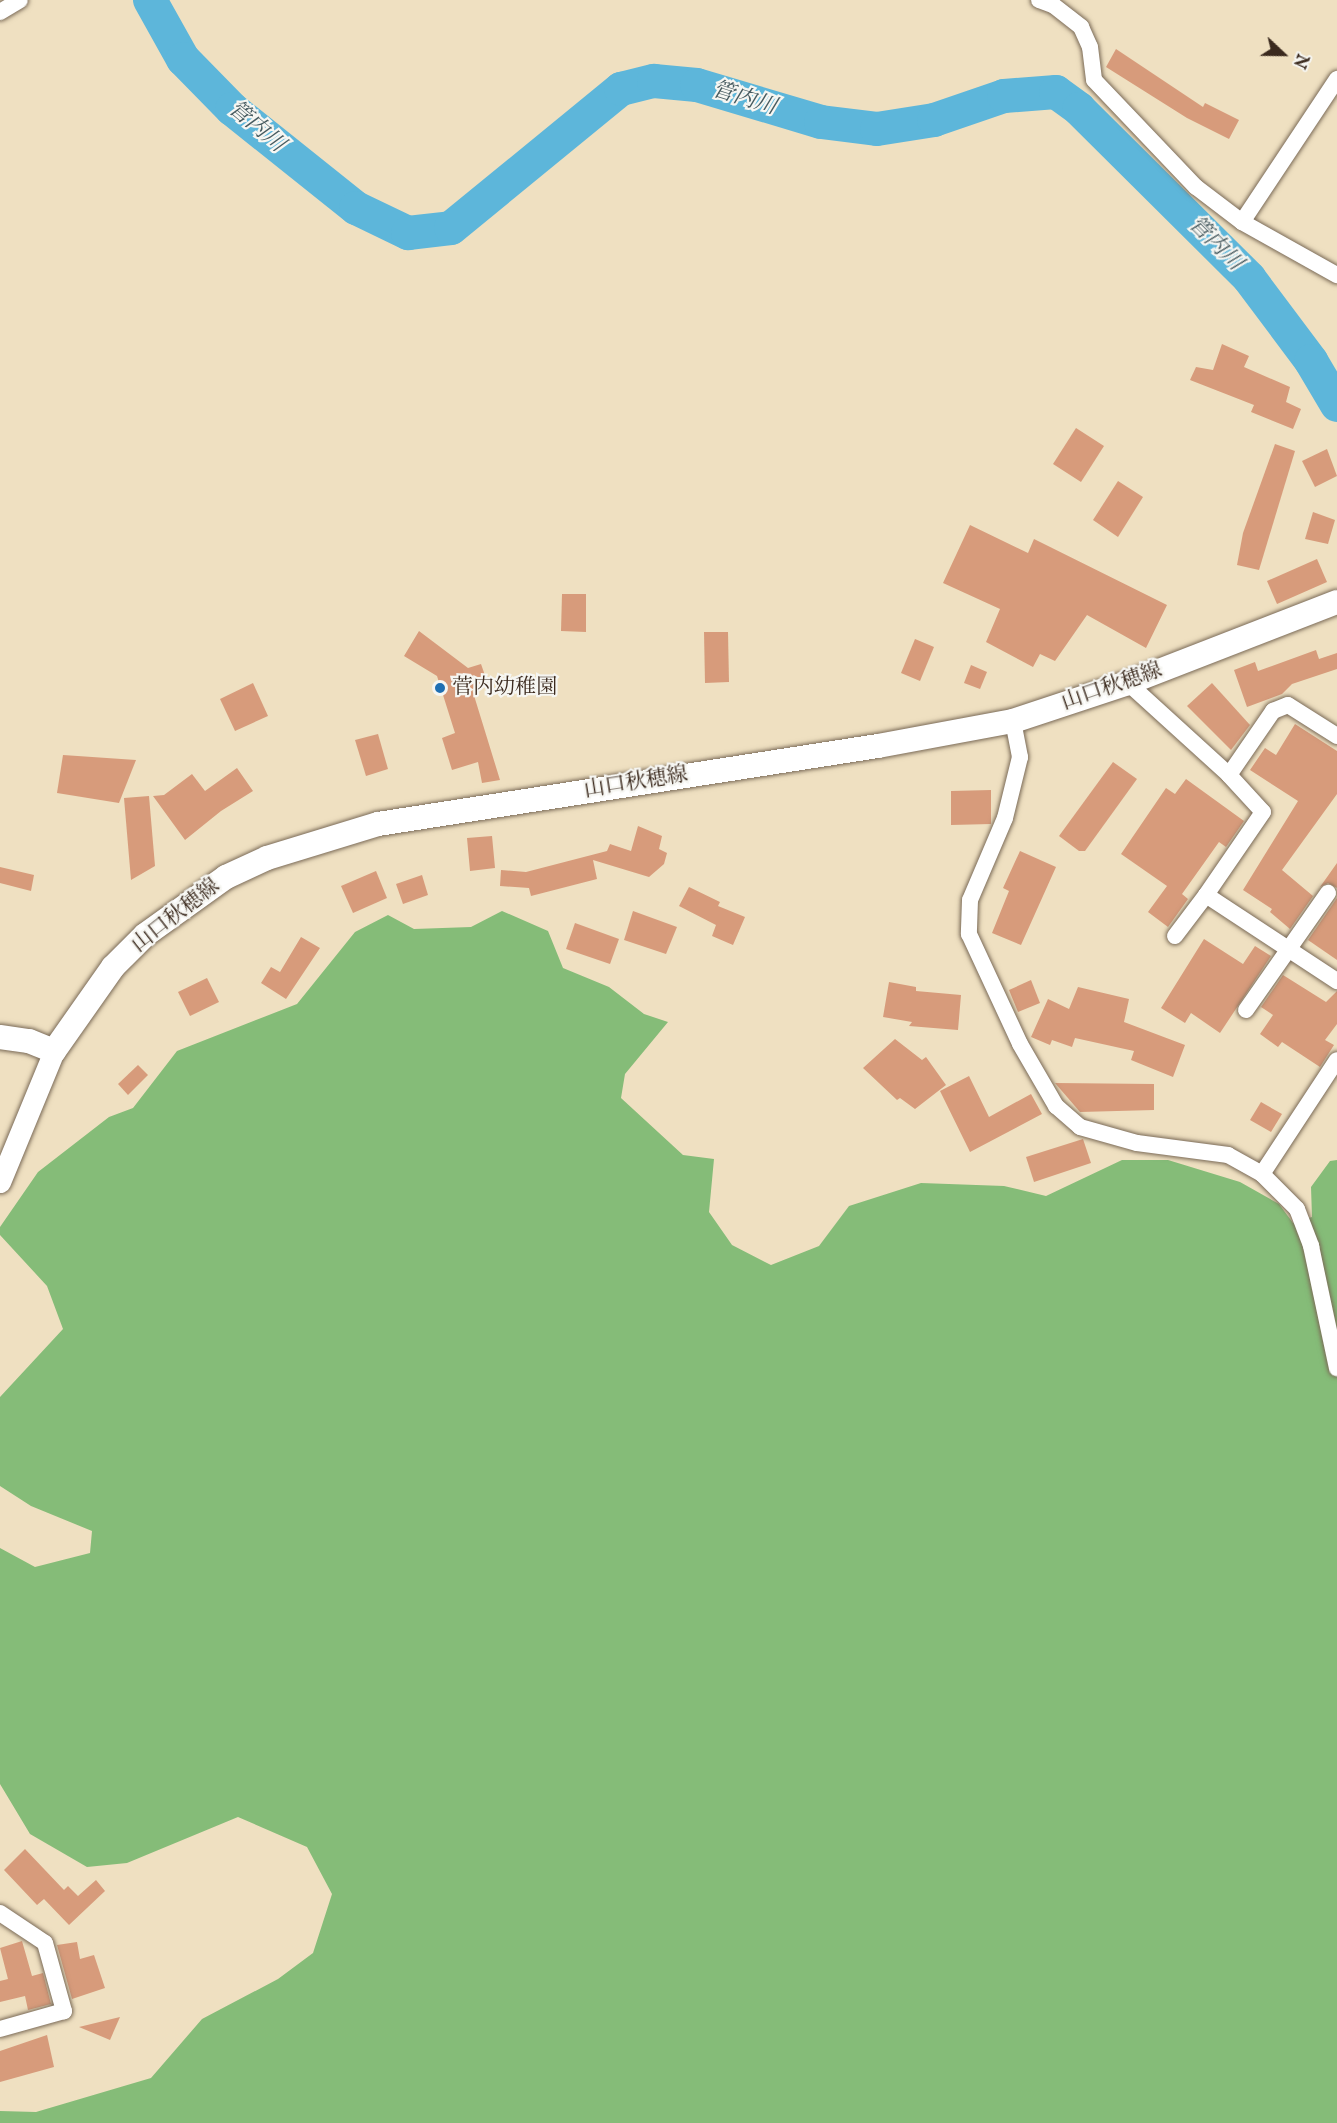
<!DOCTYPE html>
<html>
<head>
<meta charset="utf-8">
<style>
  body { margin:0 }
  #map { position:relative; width:1337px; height:2123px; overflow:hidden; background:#efe0c1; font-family:"IM FELL English","Noto Serif JP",serif }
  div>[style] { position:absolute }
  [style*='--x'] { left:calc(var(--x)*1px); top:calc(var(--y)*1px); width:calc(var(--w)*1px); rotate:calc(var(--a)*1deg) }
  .forest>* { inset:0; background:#85bc78 }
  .river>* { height:34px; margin:-17px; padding:0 17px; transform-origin:17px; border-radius:17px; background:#5db6da }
  .building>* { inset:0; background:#d79b7b }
  .roads { filter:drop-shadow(0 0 2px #7a6a57) drop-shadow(0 0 2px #7a6a57) }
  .minor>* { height:16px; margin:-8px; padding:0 8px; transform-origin:8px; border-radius:8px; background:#fff }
  .tertiary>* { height:21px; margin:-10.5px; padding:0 10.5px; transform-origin:10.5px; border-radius:10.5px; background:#fff }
  .secondary>* { height:24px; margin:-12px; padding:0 12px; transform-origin:12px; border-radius:12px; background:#fff }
  .dots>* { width:16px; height:16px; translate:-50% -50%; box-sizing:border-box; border:3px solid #f6f6f2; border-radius:50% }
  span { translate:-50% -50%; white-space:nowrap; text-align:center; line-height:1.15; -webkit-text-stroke:4.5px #f6f6f2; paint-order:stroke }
  .street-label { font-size:21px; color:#3b2a1e }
  .poi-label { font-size:21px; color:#3b2a1e }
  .left { translate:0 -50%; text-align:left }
  .water-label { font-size:22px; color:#475b60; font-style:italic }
  .north { position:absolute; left:1253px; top:24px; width:60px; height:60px; -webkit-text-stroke:4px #f6f6f2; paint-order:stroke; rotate:112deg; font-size:16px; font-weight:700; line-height:24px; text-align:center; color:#3b2a1e }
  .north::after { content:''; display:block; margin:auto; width:21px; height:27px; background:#3b2a1e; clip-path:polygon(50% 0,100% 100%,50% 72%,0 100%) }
</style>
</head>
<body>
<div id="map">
  <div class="forest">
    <div style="clip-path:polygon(502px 911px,548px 931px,563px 968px,609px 987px,644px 1014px,668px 1022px,625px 1074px,621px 1098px,683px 1155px,714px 1159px,709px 1212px,732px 1245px,771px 1265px,819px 1246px,849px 1206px,921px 1183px,1004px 1186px,1046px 1196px,1122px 1160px,1168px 1160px,1240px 1182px,1279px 1204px,1293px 1223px,1312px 1217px,1311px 1187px,1330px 1161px,1337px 1160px,1337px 2123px,0 2123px,0 2111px,36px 2112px,151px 2078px,202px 2019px,278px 1979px,313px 1953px,332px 1894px,307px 1847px,238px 1817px,127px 1863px,87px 1867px,30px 1834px,0 1784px,0 1548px,35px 1567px,90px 1553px,92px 1531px,31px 1506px,0 1486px,0 1397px,63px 1329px,47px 1286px,0 1235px,0 1227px,38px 1172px,109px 1117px,133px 1108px,177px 1051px,297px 1004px,355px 932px,388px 915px,414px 929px,471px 927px)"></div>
  </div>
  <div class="river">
    <div style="--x:150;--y:0;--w:68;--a:60.8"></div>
    <div style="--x:183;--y:59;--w:70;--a:45.6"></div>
    <div style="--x:232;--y:109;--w:159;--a:38.6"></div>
    <div style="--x:356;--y:208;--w:58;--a:25.7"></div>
    <div style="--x:408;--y:233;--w:43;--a:-6.6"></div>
    <div style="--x:451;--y:228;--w:220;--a:-39.3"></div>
    <div style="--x:621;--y:89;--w:34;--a:-14"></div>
    <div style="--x:654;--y:81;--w:43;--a:5.3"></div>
    <div style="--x:697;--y:85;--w:129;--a:16.6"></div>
    <div style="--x:821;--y:122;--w:56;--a:7.1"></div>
    <div style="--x:877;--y:129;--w:58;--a:-9"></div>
    <div style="--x:934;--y:120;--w:74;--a:-18.9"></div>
    <div style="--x:1004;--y:96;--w:52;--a:-4.4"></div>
    <div style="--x:1056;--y:92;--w:29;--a:36"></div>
    <div style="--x:1079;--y:109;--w:240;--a:44.8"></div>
    <div style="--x:1249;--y:278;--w:104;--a:53.2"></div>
    <div style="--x:1311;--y:361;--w:51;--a:59.4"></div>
  </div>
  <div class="building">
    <div style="clip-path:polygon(1116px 49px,1203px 107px,1205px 103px,1239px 120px,1229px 139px,1187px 118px,1106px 67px)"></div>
    <div style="clip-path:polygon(1222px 344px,1249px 356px,1244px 367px,1290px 387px,1286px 402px,1301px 409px,1293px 429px,1251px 412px,1254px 405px,1190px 380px,1196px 367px,1213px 370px)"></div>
    <div style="clip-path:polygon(1076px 428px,1104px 446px,1081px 482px,1053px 464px)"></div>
    <div style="clip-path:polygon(1275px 444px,1295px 451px,1259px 570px,1237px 565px,1243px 533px)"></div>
    <div style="clip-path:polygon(1327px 449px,1337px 476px,1315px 487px,1302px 461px)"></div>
    <div style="clip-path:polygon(1118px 481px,1143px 497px,1118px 537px,1093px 520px)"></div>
    <div style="clip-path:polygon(1313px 512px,1335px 520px,1328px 544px,1305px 539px)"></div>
    <div style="clip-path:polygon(970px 525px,1028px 553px,1034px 539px,1167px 605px,1146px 648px,1087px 615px,1055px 661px,1040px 654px,1033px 667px,986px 642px,1000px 609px,943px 583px)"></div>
    <div style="clip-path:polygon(1317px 559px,1327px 582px,1277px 604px,1267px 581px)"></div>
    <div style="clip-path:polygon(562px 594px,586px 594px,586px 632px,561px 631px)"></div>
    <div style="clip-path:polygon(419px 631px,468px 668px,481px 664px,488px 684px,472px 689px,500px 780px,482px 783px,478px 762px,452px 770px,442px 738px,455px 733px,437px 676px,404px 656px)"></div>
    <div style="clip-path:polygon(704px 632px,728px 632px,729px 682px,705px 683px)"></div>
    <div style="clip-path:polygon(915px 639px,934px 647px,920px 681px,901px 673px)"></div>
    <div style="clip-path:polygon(1316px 650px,1319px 659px,1337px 653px,1337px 669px,1292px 684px,1282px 694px,1247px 707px,1234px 670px,1255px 662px,1258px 671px)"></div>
    <div style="clip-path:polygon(971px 665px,987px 672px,980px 689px,964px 683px)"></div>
    <div style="clip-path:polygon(253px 683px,268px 716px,235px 731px,220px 699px)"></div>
    <div style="clip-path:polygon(1212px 683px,1250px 725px,1231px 750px,1187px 706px)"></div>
    <div style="clip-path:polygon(1295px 724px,1337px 751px,1337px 794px,1282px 870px,1313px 896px,1318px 889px,1290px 929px,1270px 912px,1272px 909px,1243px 890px,1298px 801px,1250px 770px,1265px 748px,1276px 755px)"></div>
    <div style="clip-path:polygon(378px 734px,388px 769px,366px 776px,355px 740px)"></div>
    <div style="clip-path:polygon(63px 755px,136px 760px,119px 803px,57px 793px)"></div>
    <div style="clip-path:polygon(1113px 762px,1137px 779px,1085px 851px,1079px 851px,1059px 836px)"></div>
    <div style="clip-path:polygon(237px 768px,253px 791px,221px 811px,185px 840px,153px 796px,164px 795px,192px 774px,205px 791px)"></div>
    <div style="clip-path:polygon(1186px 779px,1244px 821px,1226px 847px,1219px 842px,1182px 894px,1188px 899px,1168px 927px,1148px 912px,1167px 886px,1121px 854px,1166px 788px,1175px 794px)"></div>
    <div style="clip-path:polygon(991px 790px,991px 824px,951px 825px,951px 791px)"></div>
    <div style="clip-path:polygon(149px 796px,155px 866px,131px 880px,124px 798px)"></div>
    <div style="clip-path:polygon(638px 826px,662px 836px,659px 849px,667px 853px,664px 864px,649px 877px,593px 860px,597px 879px,531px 896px,529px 888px,500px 886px,501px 870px,526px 872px,607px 851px,610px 844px,631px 851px)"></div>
    <div style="clip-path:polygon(492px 836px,495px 868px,470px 871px,467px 838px)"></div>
    <div style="clip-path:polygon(1020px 851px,1056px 867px,1021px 945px,992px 933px,1009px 891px,1003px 888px)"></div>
    <div style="clip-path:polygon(1337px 863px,1337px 888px,1328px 883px,1320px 887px)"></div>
    <div style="clip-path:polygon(0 867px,34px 875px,31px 891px,0 883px)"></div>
    <div style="clip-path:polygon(376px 871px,387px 898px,353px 913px,341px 886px)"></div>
    <div style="clip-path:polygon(422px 875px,428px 895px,403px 904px,396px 884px)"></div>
    <div style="clip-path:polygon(689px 887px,720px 902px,718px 906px,745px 917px,733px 945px,712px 936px,716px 925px,679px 906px)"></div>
    <div style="clip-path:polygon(1337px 898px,1337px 960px,1308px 940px)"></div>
    <div style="clip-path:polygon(633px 911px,677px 927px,666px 954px,624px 940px)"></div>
    <div style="clip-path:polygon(575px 923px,619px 939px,610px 964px,566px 949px)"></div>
    <div style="clip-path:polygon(301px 937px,320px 948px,286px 999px,261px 983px,271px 967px,280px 972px)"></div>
    <div style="clip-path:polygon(1204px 939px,1243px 964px,1255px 946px,1271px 956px,1220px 1033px,1191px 1013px,1185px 1023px,1161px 1008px)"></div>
    <div style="clip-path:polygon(1283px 975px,1326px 1002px,1337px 991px,1337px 1024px,1325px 1040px,1334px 1045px,1320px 1067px,1282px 1042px,1278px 1047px,1260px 1034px,1273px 1015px,1261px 1007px)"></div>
    <div style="clip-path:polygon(207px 978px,219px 1002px,190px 1016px,178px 992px)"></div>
    <div style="clip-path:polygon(1031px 980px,1040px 1003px,1018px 1012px,1009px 990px)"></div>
    <div style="clip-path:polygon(889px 982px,916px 987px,916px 991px,961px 995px,958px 1030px,909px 1026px,912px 1022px,883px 1017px)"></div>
    <div style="clip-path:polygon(1078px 987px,1129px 999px,1124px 1022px,1185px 1045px,1173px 1077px,1131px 1060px,1134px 1051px,1075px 1038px,1072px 1047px,1052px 1040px,1050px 1045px,1031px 1037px,1048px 999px,1069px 1009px)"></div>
    <div style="clip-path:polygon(895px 1039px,922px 1060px,926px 1057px,946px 1085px,915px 1109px,900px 1098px,897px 1100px,863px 1068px)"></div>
    <div style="clip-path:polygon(138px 1065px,148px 1075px,128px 1095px,118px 1084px)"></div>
    <div style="clip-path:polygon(969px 1076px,989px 1117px,1031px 1094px,1042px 1114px,970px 1152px,940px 1091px)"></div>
    <div style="clip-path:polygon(1055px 1083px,1154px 1084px,1154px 1110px,1080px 1112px)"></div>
    <div style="clip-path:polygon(1261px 1102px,1282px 1114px,1271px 1132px,1250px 1120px)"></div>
    <div style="clip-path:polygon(1083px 1139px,1091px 1163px,1034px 1182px,1026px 1157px)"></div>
    <div style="clip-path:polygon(25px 1849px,64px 1890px,68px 1886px,78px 1896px,96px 1880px,105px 1891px,69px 1925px,44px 1899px,37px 1905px,4px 1870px)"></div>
    <div style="clip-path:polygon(22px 1941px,32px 1976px,43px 1973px,51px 2004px,28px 2010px,25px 1996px,0 2002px,0 1981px,8px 1979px,0 1948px)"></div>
    <div style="clip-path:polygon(77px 1942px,80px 1959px,94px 1955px,105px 1988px,72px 1999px,57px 1945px)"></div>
    <div style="clip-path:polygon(120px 2017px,110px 2040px,79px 2027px)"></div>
    <div style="clip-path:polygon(47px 2035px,54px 2067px,0 2082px,0 2051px)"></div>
  </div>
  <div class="roads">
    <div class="minor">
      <div style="--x:1039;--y:0;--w:15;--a:20"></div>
      <div style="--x:1053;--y:5;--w:36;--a:38"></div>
      <div style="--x:1081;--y:27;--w:22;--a:66"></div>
      <div style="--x:1090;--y:47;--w:33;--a:83"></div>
      <div style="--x:1094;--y:80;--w:148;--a:46.4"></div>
      <div style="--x:1196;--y:187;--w:58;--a:37.3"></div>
      <div style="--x:1242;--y:222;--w:109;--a:29.2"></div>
      <div style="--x:0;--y:12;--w:23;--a:-31"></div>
      <div style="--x:1242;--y:222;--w:172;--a:-56.4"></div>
      <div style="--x:1128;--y:683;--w:137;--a:42.3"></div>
      <div style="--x:1229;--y:775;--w:50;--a:47.4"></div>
      <div style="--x:1263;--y:812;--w:101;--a:124.5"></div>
      <div style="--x:1206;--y:895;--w:157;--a:33.3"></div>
      <div style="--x:1013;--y:721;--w:37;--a:79"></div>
      <div style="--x:1020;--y:757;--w:63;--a:103.8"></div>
      <div style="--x:1005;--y:818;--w:89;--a:113.1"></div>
      <div style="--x:970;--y:900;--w:34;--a:92"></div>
      <div style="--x:969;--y:934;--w:121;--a:65.1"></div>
      <div style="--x:1020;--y:1044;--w:72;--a:59.9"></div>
      <div style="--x:1056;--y:1106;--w:32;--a:41"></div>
      <div style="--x:1080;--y:1127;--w:59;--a:15.7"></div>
      <div style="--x:1137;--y:1143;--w:92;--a:7.5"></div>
      <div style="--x:1228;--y:1155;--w:39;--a:29"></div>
      <div style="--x:1262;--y:1174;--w:49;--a:45"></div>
      <div style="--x:1297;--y:1209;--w:40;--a:69"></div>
      <div style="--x:1311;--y:1246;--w:125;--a:78"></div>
      <div style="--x:1229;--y:775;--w:78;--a:-55.5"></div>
      <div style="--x:1273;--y:711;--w:16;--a:-22"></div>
      <div style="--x:1288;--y:705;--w:58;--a:32.3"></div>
      <div style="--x:1175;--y:936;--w:51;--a:-52.9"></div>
      <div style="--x:1246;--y:1010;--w:143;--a:-55"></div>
      <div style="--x:1262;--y:1174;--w:136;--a:-56.7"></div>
      <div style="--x:0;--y:1913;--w:54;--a:33.7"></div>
      <div style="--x:45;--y:1943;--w:71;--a:74.4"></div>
      <div style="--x:64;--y:2011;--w:66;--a:164.3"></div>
    </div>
    <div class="tertiary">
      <div style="--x:0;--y:1182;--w:142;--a:-67.6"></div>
    </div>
    <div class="secondary">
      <div style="--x:0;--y:1037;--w:29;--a:8"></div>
      <div style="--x:29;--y:1041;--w:27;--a:22"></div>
      <div style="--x:54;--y:1051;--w:103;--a:-54.9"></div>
      <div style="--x:113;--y:967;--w:45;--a:-45"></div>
      <div style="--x:145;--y:935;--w:100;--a:-35.6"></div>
      <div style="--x:226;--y:877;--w:45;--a:-24.9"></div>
      <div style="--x:267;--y:858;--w:116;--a:-17"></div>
      <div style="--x:378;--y:824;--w:506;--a:-8.87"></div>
      <div style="--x:878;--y:746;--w:137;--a:-10.5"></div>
      <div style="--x:1013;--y:721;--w:121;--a:-18.3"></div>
      <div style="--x:1128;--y:683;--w:224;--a:-21.2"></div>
    </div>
  </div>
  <div class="dots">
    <div style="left:440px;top:688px;background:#1f6fb2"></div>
  </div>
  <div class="street-label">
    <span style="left:1112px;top:687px;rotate:-19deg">山口秋穂線</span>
    <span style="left:636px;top:783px;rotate:-9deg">山口秋穂線</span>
    <span style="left:176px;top:916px;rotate:-38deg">山口秋穂線</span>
  </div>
  <div class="poi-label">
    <span class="left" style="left:452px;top:688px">菅内幼稚園</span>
  </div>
  <div class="water-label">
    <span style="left:744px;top:99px;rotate:17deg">管内川</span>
    <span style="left:256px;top:127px;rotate:40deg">管内川</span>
    <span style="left:1215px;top:244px;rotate:45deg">管内川</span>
  </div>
  <div class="north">N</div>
</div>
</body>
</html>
